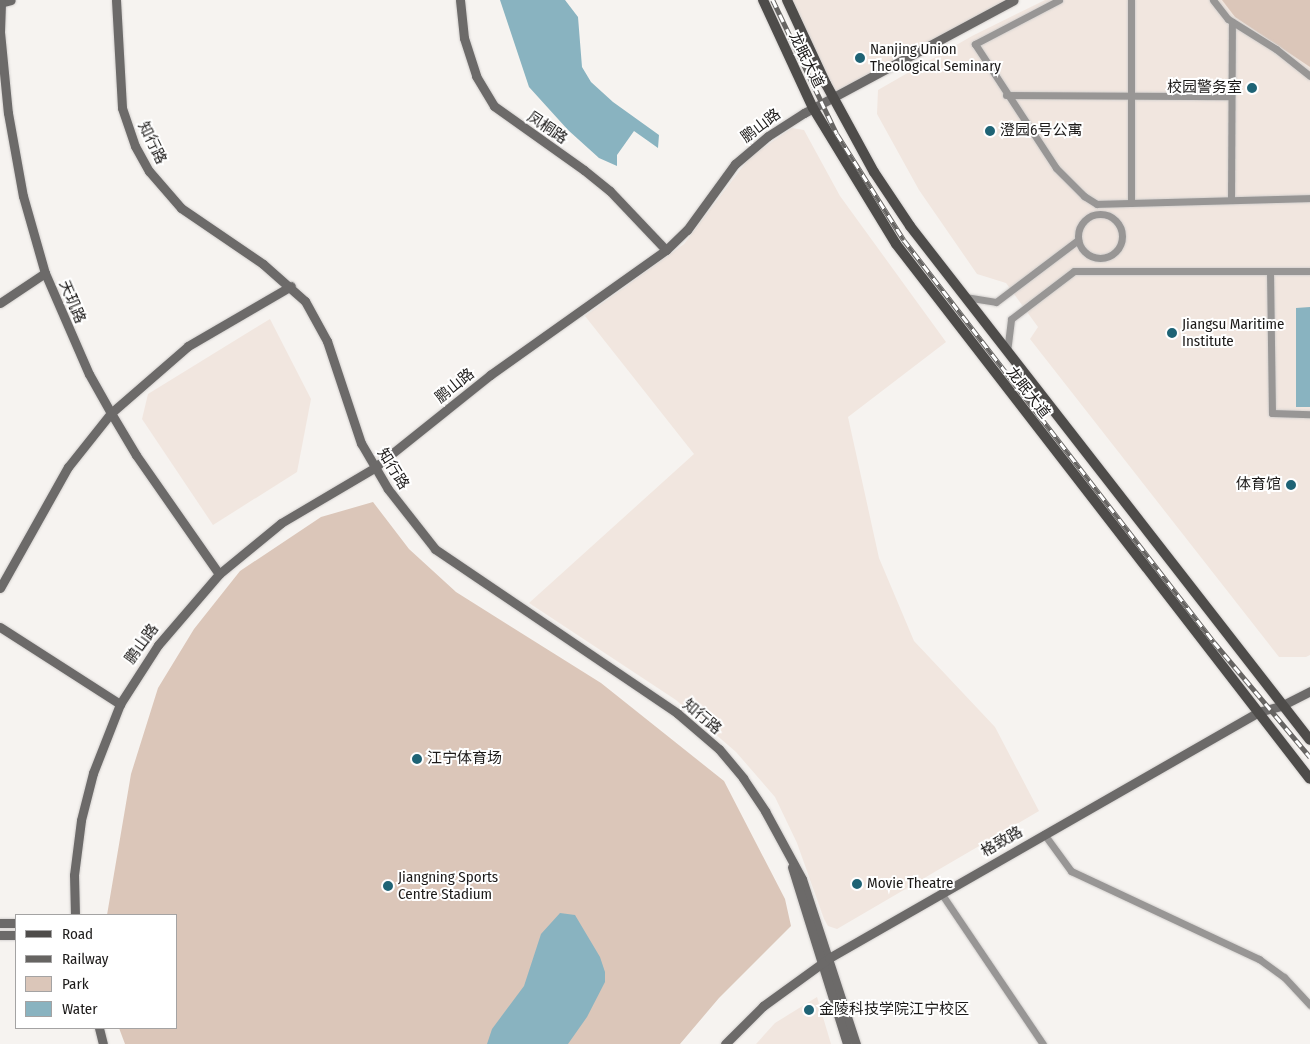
<!DOCTYPE html>
<html>
<head>
<meta charset="utf-8">
<style>
  body { margin:0 }
  #map { position:relative; width:1310px; height:1044px; overflow:hidden; background:#f6f3f0; font-family:"Fira Sans Condensed","Noto Sans SC",sans-serif }
  div>[style] { position:absolute }
  [style*='--x'] { left:calc(var(--x)*1px); top:calc(var(--y)*1px); width:calc(var(--w)*1px); rotate:calc(var(--a)*1deg) }
  .built>* { inset:0; background:#f1e6df }
  .green>* { inset:0; background:#dbc6b9 }
  .water>* { inset:0; background:#89b3c0 }
  .roads { filter:drop-shadow(0 0 1px #d3d0ce) drop-shadow(0 0 1px #d3d0ce) }
  .street>* { height:7px; margin:-3.5px; padding:0 3.5px; transform-origin:3.5px; border-radius:3.5px; background:#989695 }
  .street>.ring { margin:-3.5px; padding:0; box-sizing:content-box; background:none; border:7px solid #989695; border-radius:50% }
  .secondary>* { height:9px; margin:-4.5px; padding:0 4.5px; transform-origin:4.5px; border-radius:4.5px; background:#6c6a69 }
  .primary>* { height:10px; margin:-5px; padding:0 5px; transform-origin:5px; border-radius:5px; background:#4e4c4a }
  .rail>* { height:4.5px; margin-top:-2.25px; transform-origin:0; background:repeating-linear-gradient(90deg,#fff 0 8px,#666462 0 16px); box-sizing:border-box; border-block:1px solid #666462 }
  .dots>* { width:14px; height:14px; translate:-50% -50%; box-sizing:border-box; border:2px solid #fff; border-radius:50% }
  span { translate:-50% -50%; white-space:nowrap; text-align:center; line-height:1.15; -webkit-text-stroke:4px #fff; paint-order:stroke }
  .poi-label { font-size:15px; color:#1c1a19 }
  .left { translate:0 -50%; text-align:left }
  .right { translate:-100% -50%; text-align:right }
  .street-label { font-size:15px; color:#1c1a19 }
  .legend { position:absolute; left:15px; top:914px; width:162px; height:115px; box-sizing:border-box; background:#fff; border:1px solid #a4a3a3; margin:0; padding:6px 9px; list-style:none; font-size:15px; color:#1c1a19 }
  .legend li { display:flex; align-items:center; gap:10px; height:25px }
  .legend b { width:25px; border:1px solid #a4a3a3 }
</style>
</head>
<body>
<div id="map">
  <div class="built">
    <div style="clip-path:polygon(787px 0,1014px 0,833px 97px)"></div>
    <div style="clip-path:polygon(1045px 0,1310px 0,1310px 655px,1306px 657px,1279px 657px,1030px 339px,1038px 327px,1006px 283px,977px 274px,919px 190px,877px 114px,878px 90px,972px 36px)"></div>
    <div style="clip-path:polygon(792px 128px,804px 130px,840px 196px,946px 342px,848px 417px,879px 558px,914px 641px,995px 727px,1039px 811px,837px 929px,828px 926px,824px 919px,797px 843px,775px 797px,736px 752px,676px 700px,529px 603px,694px 454px,585px 316px,684px 244px,750px 157px)"></div>
    <div style="clip-path:polygon(270px 319px,311px 399px,297px 472px,213px 525px,142px 419px,148px 394px)"></div>
    <div style="clip-path:polygon(817px 997px,831px 1044px,756px 1044px,775px 1023px)"></div>
  </div>
  <div class="green">
    <div style="clip-path:polygon(1222px 0,1310px 0,1310px 67px,1235px 17px)"></div>
    <div style="clip-path:polygon(373px 502px,409px 549px,456px 592px,601px 683px,724px 781px,785px 899px,791px 926px,719px 998px,680px 1044px,125px 1044px,119px 1028px,176px 1028px,176px 915px,107px 915px,131px 774px,158px 688px,194px 629px,240px 571px,321px 517px)"></div>
  </div>
  <div class="water">
    <div style="clip-path:polygon(500px 0,565px 0,578px 17px,582px 67px,591px 82px,613px 102px,659px 135px,658px 148px,634px 131px,617px 155px,617px 166px,599px 158px,568px 130px,529px 87px)"></div>
    <div style="clip-path:polygon(1310px 307px,1310px 407px,1296px 407px,1296px 308px)"></div>
    <div style="clip-path:polygon(560px 913px,575px 915px,600px 957px,605px 972px,605px 982px,587px 1017px,568px 1044px,487px 1044px,492px 1029px,524px 986px,541px 934px)"></div>
  </div>
  <div class="roads">
    <div class="street">
      <div style="--x:1059;--y:0;--w:95;--a:152.4"></div>
      <div style="--x:975;--y:44;--w:148;--a:56.8"></div>
      <div style="--x:1056;--y:168;--w:40;--a:45"></div>
      <div style="--x:1084;--y:196;--w:15;--a:32"></div>
      <div style="--x:1097;--y:204;--w:213;--a:-1.6"></div>
      <div style="--x:1131;--y:0;--w:203;--a:90"></div>
      <div style="--x:1213;--y:0;--w:24;--a:52"></div>
      <div style="--x:1228;--y:19;--w:57;--a:32"></div>
      <div style="--x:1276;--y:49;--w:43;--a:38.5"></div>
      <div style="--x:1006;--y:95;--w:225;--a:0.3"></div>
      <div style="--x:1231;--y:200;--w:178;--a:-89.7"></div>
      <div class="ring" style="left:1078px;top:214px;width:37px;height:37px"></div>
      <div style="--x:1270;--y:271;--w:142;--a:89.2"></div>
      <div style="--x:1272;--y:413;--w:38;--a:2"></div>
      <div style="--x:965;--y:297;--w:31;--a:9"></div>
      <div style="--x:996;--y:302;--w:103;--a:-37.1"></div>
      <div style="--x:1007;--y:352;--w:33;--a:-83"></div>
      <div style="--x:1011;--y:319;--w:79;--a:-37.3"></div>
      <div style="--x:1074;--y:271;--w:236;--a:0"></div>
      <div style="--x:1044;--y:834;--w:46;--a:53.9"></div>
      <div style="--x:1071;--y:871;--w:208;--a:25.1"></div>
      <div style="--x:1259;--y:959;--w:31;--a:36"></div>
      <div style="--x:1284;--y:977;--w:38;--a:47"></div>
      <div style="--x:941;--y:893;--w:182;--a:56"></div>
    </div>
    <div class="secondary">
      <div style="--x:116;--y:0;--w:108;--a:86.8"></div>
      <div style="--x:122;--y:108;--w:40;--a:71.1"></div>
      <div style="--x:135;--y:146;--w:29;--a:61"></div>
      <div style="--x:149;--y:171;--w:49;--a:49.1"></div>
      <div style="--x:181;--y:208;--w:99;--a:34.3"></div>
      <div style="--x:263;--y:264;--w:56;--a:41.4"></div>
      <div style="--x:305;--y:301;--w:46;--a:61.2"></div>
      <div style="--x:327;--y:341;--w:108;--a:71.6"></div>
      <div style="--x:361;--y:443;--w:53;--a:59.6"></div>
      <div style="--x:388;--y:489;--w:76;--a:51.9"></div>
      <div style="--x:435;--y:549;--w:292;--a:34.1"></div>
      <div style="--x:677;--y:713;--w:55;--a:40.6"></div>
      <div style="--x:719;--y:749;--w:38;--a:50"></div>
      <div style="--x:743;--y:778;--w:40;--a:56"></div>
      <div style="--x:765;--y:811;--w:77;--a:61.4"></div>
      <div style="--x:802;--y:879;--w:174;--a:71.9"></div>
      <div style="--x:460;--y:0;--w:38;--a:84"></div>
      <div style="--x:464;--y:38;--w:40;--a:72"></div>
      <div style="--x:476;--y:76;--w:35;--a:59"></div>
      <div style="--x:494;--y:106;--w:110;--a:35.4"></div>
      <div style="--x:584;--y:170;--w:33;--a:39"></div>
      <div style="--x:610;--y:191;--w:81;--a:46.5"></div>
      <div style="--x:0;--y:3;--w:11;--a:-15"></div>
      <div style="--x:1;--y:3;--w:29;--a:92"></div>
      <div style="--x:0;--y:32;--w:81;--a:84.4"></div>
      <div style="--x:8;--y:113;--w:84;--a:79.8"></div>
      <div style="--x:23;--y:196;--w:80;--a:74.1"></div>
      <div style="--x:45;--y:273;--w:110;--a:66.5"></div>
      <div style="--x:89;--y:374;--w:45;--a:60.6"></div>
      <div style="--x:111;--y:413;--w:49;--a:59.2"></div>
      <div style="--x:136;--y:455;--w:145;--a:55.1"></div>
      <div style="--x:0;--y:303;--w:54;--a:-33.7"></div>
      <div style="--x:0;--y:588;--w:139;--a:-60.7"></div>
      <div style="--x:68;--y:467;--w:69;--a:-51.5"></div>
      <div style="--x:111;--y:413;--w:102;--a:-41"></div>
      <div style="--x:188;--y:346;--w:119;--a:-30.2"></div>
      <div style="--x:0;--y:627;--w:143;--a:32.7"></div>
      <div style="--x:792;--y:867;--w:185;--a:72.7"></div>
      <div style="--x:75;--y:915;--w:40;--a:-91.4"></div>
      <div style="--x:74;--y:875;--w:55;--a:-82.7"></div>
      <div style="--x:81;--y:820;--w:49;--a:-75.7"></div>
      <div style="--x:93;--y:773;--w:74;--a:-68.6"></div>
      <div style="--x:120;--y:704;--w:70;--a:-57.2"></div>
      <div style="--x:158;--y:645;--w:94;--a:-49.3"></div>
      <div style="--x:219;--y:574;--w:80;--a:-39.4"></div>
      <div style="--x:281;--y:523;--w:108;--a:-30.6"></div>
      <div style="--x:374;--y:468;--w:149;--a:-38.7"></div>
      <div style="--x:490;--y:375;--w:216;--a:-35.4"></div>
      <div style="--x:666;--y:250;--w:29;--a:-44"></div>
      <div style="--x:687;--y:230;--w:82;--a:-54"></div>
      <div style="--x:735;--y:164;--w:43;--a:-40.3"></div>
      <div style="--x:768;--y:136;--w:43;--a:-32.6"></div>
      <div style="--x:804;--y:113;--w:238;--a:-28.3"></div>
      <div style="--x:0;--y:923;--w:16;--a:0"></div>
      <div style="--x:0;--y:935;--w:16;--a:0"></div>
      <div style="--x:99;--y:1028;--w:16;--a:76"></div>
      <div style="--x:725;--y:1044;--w:54;--a:-45"></div>
      <div style="--x:763;--y:1006;--w:82;--a:-36"></div>
      <div style="--x:829;--y:958;--w:495;--a:-29.8"></div>
      <div style="--x:1258;--y:712;--w:24;--a:-15"></div>
      <div style="--x:1281;--y:706;--w:33;--a:-27"></div>
    </div>
    <div class="primary">
      <div style="--x:763;--y:0;--w:119;--a:65.2"></div>
      <div style="--x:813;--y:108;--w:159;--a:58.6"></div>
      <div style="--x:896;--y:244;--w:676;--a:52.27"></div>
      <div style="--x:787;--y:0;--w:93;--a:65.1"></div>
      <div style="--x:826;--y:84;--w:100;--a:61.4"></div>
      <div style="--x:874;--y:172;--w:65;--a:56.3"></div>
      <div style="--x:910;--y:226;--w:651;--a:52.11"></div>
    </div>
  </div>
  <div class="rail">
    <div style="--x:773;--y:0;--w:148;--a:64.5"></div>
    <div style="--x:837;--y:134;--w:125;--a:57.7"></div>
    <div style="--x:904;--y:240;--w:508;--a:52.36"></div>
    <div style="--x:1214;--y:642;--w:150;--a:50.1"></div>
  </div>
  <div class="dots">
    <div style="left:860px;top:58px;background:#1e6375"></div>
    <div style="left:1252px;top:88px;background:#1e6375"></div>
    <div style="left:990px;top:131px;background:#1e6375"></div>
    <div style="left:1172px;top:333px;background:#1e6375"></div>
    <div style="left:1291px;top:485px;background:#1e6375"></div>
    <div style="left:417px;top:759px;background:#1e6375"></div>
    <div style="left:857px;top:884px;background:#1e6375"></div>
    <div style="left:388px;top:886px;background:#1e6375"></div>
    <div style="left:809px;top:1010px;background:#1e6375"></div>
  </div>
  <div class="poi-label">
    <span class="left" style="left:870px;top:58px">Nanjing Union<br>Theological Seminary</span>
    <span class="right" style="left:1242px;top:88px">校园警务室</span>
    <span class="left" style="left:1000px;top:131px">澄园6号公寓</span>
    <span class="left" style="left:1182px;top:333px">Jiangsu Maritime<br>Institute</span>
    <span class="right" style="left:1281px;top:485px">体育馆</span>
    <span class="left" style="left:427px;top:759px">江宁体育场</span>
    <span class="left" style="left:398px;top:886px">Jiangning Sports<br>Centre Stadium</span>
    <span class="left" style="left:867px;top:884px">Movie Theatre</span>
    <span class="left" style="left:819px;top:1010px">金陵科技学院江宁校区</span>
  </div>
  <div class="street-label">
    <span style="left:806px;top:60px;rotate:64deg">龙眠大道</span>
    <span style="left:761px;top:126px;rotate:-37deg">鹏山路</span>
    <span style="left:547px;top:128px;rotate:34deg">凤桐路</span>
    <span style="left:152px;top:143px;rotate:64deg">知行路</span>
    <span style="left:72px;top:302px;rotate:67deg">天玑路</span>
    <span style="left:455px;top:386px;rotate:-39deg">鹏山路</span>
    <span style="left:1028px;top:393px;rotate:52deg">龙眠大道</span>
    <span style="left:393px;top:469px;rotate:58deg">知行路</span>
    <span style="left:142px;top:644px;rotate:-54deg">鹏山路</span>
    <span style="left:702px;top:717px;rotate:40deg">知行路</span>
    <span style="left:1002px;top:842px;rotate:-30deg">格致路</span>
  </div>
  <ul class="legend">
  <li><b style="height:6px;background:#4e4c4a"></b>Road</li>
  <li><b style="height:6px;background:#666462"></b>Railway</li>
  <li><b style="height:14px;background:#dbc6b9"></b>Park</li>
  <li><b style="height:14px;background:#89b3c0"></b>Water</li>
  </ul>
</div>
</body>
</html>
